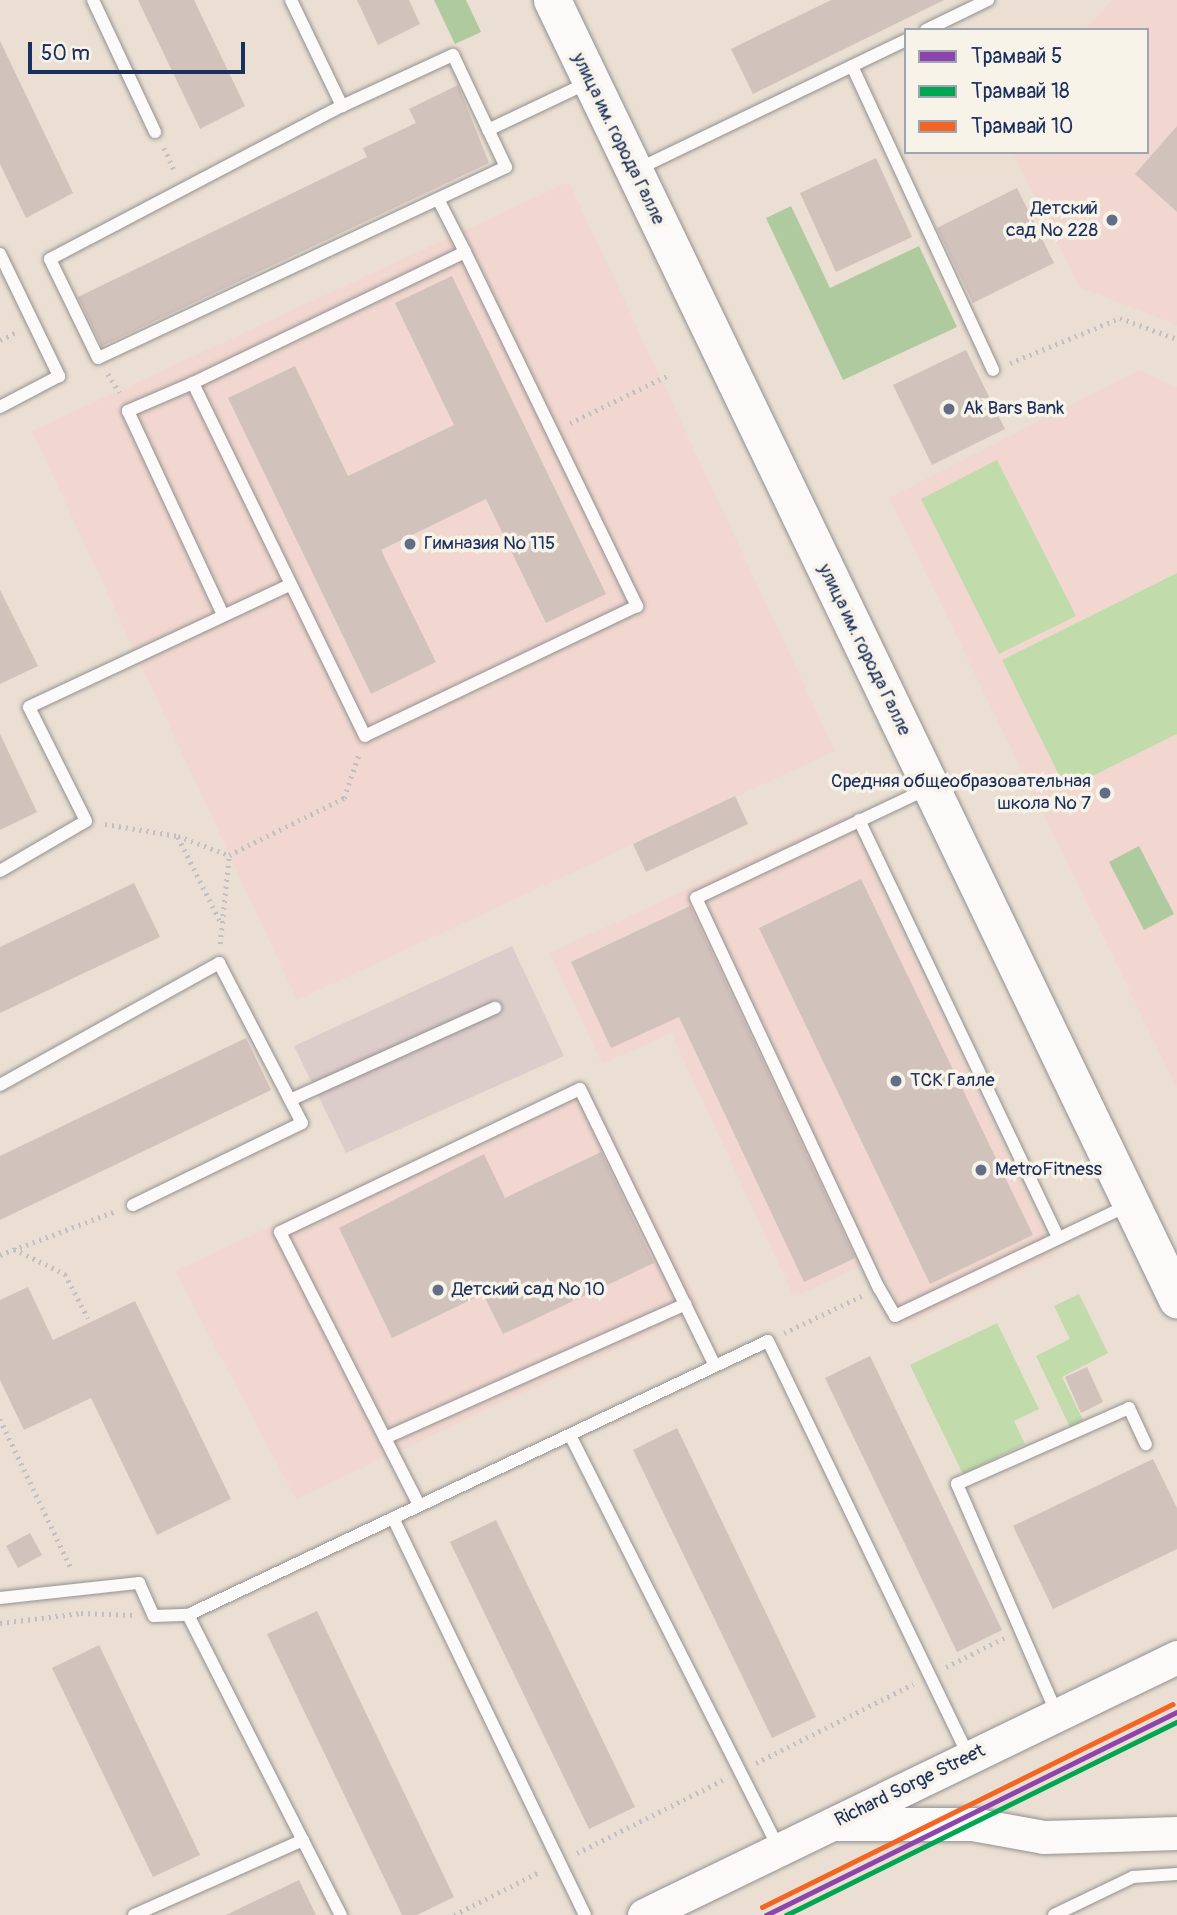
<!DOCTYPE html>
<html>
<head>
<meta charset="utf-8">
<style>
  body { margin:0 }
  #map { position:relative; width:1177px; height:1915px; overflow:hidden; background:#eadfd2; font-family:Pangolin,sans-serif }
  div>[style] { position:absolute }
  [style*='--x'] { left:calc(var(--x)*1px); top:calc(var(--y)*1px); width:calc(var(--w)*1px); rotate:calc(var(--a)*1deg) }
  .built>* { inset:0; background:#f1d7cf }
  .industrial>* { inset:0; background:#ddcdca }
  .green>* { inset:0; background:#c1dbaa }
  .forest>* { inset:0; background:#afca9f }
  .building>* { inset:0; background:#d1c2bc }
  .path>* { height:4.5px; margin-top:-2.25px; transform-origin:0; background:repeating-linear-gradient(90deg,#c0c0c2 0 2px,transparent 0 7px) }
  .roads { filter:drop-shadow(0 0 2px #939192) drop-shadow(0 0 2px #939192) }
  .lane>* { height:12px; margin:-6px; padding:0 6px; transform-origin:6px; border-radius:6px; background:#fcfaf8 }
  .secondary>* { height:33px; margin:-16.5px; padding:0 16.5px; transform-origin:16.5px; border-radius:16.5px; background:#fcfaf8 }
  .primary>* { height:37px; margin:-18.5px; padding:0 18.5px; transform-origin:18.5px; border-radius:18.5px; background:#fcfaf8 }
  .tram-1>* { height:5px; margin:-2.5px; padding:0 2.5px; transform-origin:2.5px; border-radius:2.5px; background:#8e44ad }
  .tram-2>* { height:5px; margin:-2.5px; padding:0 2.5px; transform-origin:2.5px; border-radius:2.5px; background:#00a651 }
  .tram-3>* { height:5px; margin:-2.5px; padding:0 2.5px; transform-origin:2.5px; border-radius:2.5px; background:#f26522 }
  .dots>* { width:19px; height:19px; translate:-50% -50%; box-sizing:border-box; border:4px solid #f7f3e8; border-radius:50% }
  span { translate:-50% -50%; white-space:nowrap; text-align:center; line-height:1.15; -webkit-text-stroke:7px #f7f3e8; paint-order:stroke }
  .street-label { font-size:19px; color:#1b2f5e }
  .poi-label { font-size:19px; color:#1b2f5e }
  .right { translate:-100% -50%; text-align:right }
  .left { translate:0 -50%; text-align:left }
  .legend { position:absolute; left:904px; top:28px; width:245px; height:126px; box-sizing:border-box; background:#f7f3e8; border:2px solid #9fa5b1; margin:0; padding:9px 12px; list-style:none; font-size:21px; color:#1b2f5e }
  .legend li { display:flex; align-items:center; gap:14px; height:35px }
  .legend b { width:35px; border:2px solid #9fa5b1 }
  .scale { position:absolute; left:28px; top:42px; width:217px; height:32px; box-sizing:border-box; border:4px solid #1b2f5e; border-top:0; padding-left:9px; font-size:21px; line-height:24px; white-space:nowrap; color:#1b2f5e; -webkit-text-stroke:5px #f7f3e8; paint-order:stroke }
</style>
</head>
<body>
<div id="map">
  <div class="built">
    <div style="clip-path:polygon(1113px 0,1177px 0,1177px 325px,1079px 287px,1013px 152px,1147px 152px,1147px 30px,1084px 30px)"></div>
    <div style="clip-path:polygon(569px 182px,835px 751px,297px 1000px,32px 431px)"></div>
    <div style="clip-path:polygon(1139px 370px,1177px 387px,1177px 1088px,889px 498px)"></div>
    <div style="clip-path:polygon(846px 815px,1054px 1255px,907px 1324px,876px 1259px,794px 1297px,671px 1033px,602px 1064px,550px 953px)"></div>
    <div style="clip-path:polygon(585px 1082px,702px 1309px,296px 1499px,175px 1271px)"></div>
  </div>
  <div class="industrial">
    <div style="clip-path:polygon(512px 946px,564px 1056px,346px 1153px,294px 1046px)"></div>
  </div>
  <div class="green">
    <div style="clip-path:polygon(997px 460px,1076px 616px,999px 654px,921px 499px)"></div>
    <div style="clip-path:polygon(1177px 573px,1177px 734px,1066px 789px,1002px 660px)"></div>
    <div style="clip-path:polygon(1079px 1294px,1108px 1353px,1062px 1377px,1083px 1420px,1070px 1427px,1036px 1356px,1070px 1339px,1054px 1306px)"></div>
    <div style="clip-path:polygon(997px 1323px,1039px 1409px,1014px 1421px,1025px 1444px,963px 1474px,910px 1365px)"></div>
  </div>
  <div class="forest">
    <div style="clip-path:polygon(434px 0,466px 0,481px 32px,455px 44px)"></div>
    <div style="clip-path:polygon(791px 206px,830px 288px,919px 246px,957px 327px,843px 380px,766px 218px)"></div>
    <div style="clip-path:polygon(1139px 846px,1174px 914px,1144px 930px,1109px 862px)"></div>
  </div>
  <div class="building">
    <div style="clip-path:polygon(138px 0,194px 0,245px 106px,200px 129px)"></div>
    <div style="clip-path:polygon(357px 0,409px 0,420px 24px,378px 45px)"></div>
    <div style="clip-path:polygon(831px 0,944px 0,753px 94px,731px 49px)"></div>
    <div style="clip-path:polygon(0 41px,73px 193px,26px 218px,0 164px)"></div>
    <div style="clip-path:polygon(458px 85px,489px 163px,102px 346px,78px 297px,367px 157px,363px 148px,416px 123px,409px 109px)"></div>
    <div style="clip-path:polygon(1177px 126px,1177px 212px,1135px 174px)"></div>
    <div style="clip-path:polygon(876px 158px,912px 237px,836px 272px,800px 193px)"></div>
    <div style="clip-path:polygon(1017px 188px,1054px 263px,973px 303px,937px 228px)"></div>
    <div style="clip-path:polygon(452px 276px,606px 594px,546px 623px,486px 499px,381px 550px,436px 662px,371px 694px,228px 398px,295px 366px,348px 476px,454px 425px,395px 303px)"></div>
    <div style="clip-path:polygon(966px 350px,1005px 429px,932px 465px,893px 385px)"></div>
    <div style="clip-path:polygon(0 590px,38px 666px,0 684px)"></div>
    <div style="clip-path:polygon(0 734px,37px 812px,0 830px)"></div>
    <div style="clip-path:polygon(735px 796px,748px 824px,646px 872px,633px 844px)"></div>
    <div style="clip-path:polygon(861px 879px,1033px 1235px,930px 1284px,759px 928px)"></div>
    <div style="clip-path:polygon(134px 883px,160px 937px,0 1013px,0 947px)"></div>
    <div style="clip-path:polygon(690px 906px,855px 1258px,804px 1282px,679px 1017px,611px 1048px,571px 962px)"></div>
    <div style="clip-path:polygon(246px 1038px,271px 1090px,0 1220px,0 1156px)"></div>
    <div style="clip-path:polygon(601px 1152px,654px 1263px,503px 1334px,483px 1294px,392px 1338px,339px 1228px,484px 1154px,505px 1198px)"></div>
    <div style="clip-path:polygon(28px 1287px,53px 1340px,135px 1301px,231px 1499px,157px 1535px,91px 1398px,24px 1430px,0 1380px,0 1300px)"></div>
    <div style="clip-path:polygon(870px 1356px,1002px 1630px,957px 1652px,825px 1378px)"></div>
    <div style="clip-path:polygon(1087px 1367px,1103px 1402px,1081px 1413px,1065px 1377px)"></div>
    <div style="clip-path:polygon(677px 1428px,816px 1717px,772px 1738px,633px 1450px)"></div>
    <div style="clip-path:polygon(1153px 1459px,1177px 1508px,1177px 1549px,1053px 1609px,1013px 1526px)"></div>
    <div style="clip-path:polygon(496px 1520px,635px 1807px,589px 1829px,450px 1542px)"></div>
    <div style="clip-path:polygon(30px 1533px,42px 1555px,18px 1568px,6px 1546px)"></div>
    <div style="clip-path:polygon(317px 1611px,454px 1897px,417px 1915px,402px 1915px,267px 1634px)"></div>
    <div style="clip-path:polygon(99px 1645px,200px 1855px,153px 1877px,52px 1668px)"></div>
    <div style="clip-path:polygon(299px 1880px,316px 1915px,226px 1915px)"></div>
  </div>
  <div class="path">
    <div style="--x:164;--y:148;--w:26;--a:65"></div>
    <div style="--x:0;--y:340;--w:17;--a:-25"></div>
    <div style="--x:1010;--y:363;--w:119;--a:-22.2"></div>
    <div style="--x:1120;--y:318;--w:61;--a:20.2"></div>
    <div style="--x:108;--y:374;--w:22;--a:58"></div>
    <div style="--x:570;--y:423;--w:108;--a:-25.9"></div>
    <div style="--x:105;--y:824;--w:74;--a:9.3"></div>
    <div style="--x:178;--y:836;--w:54;--a:20.4"></div>
    <div style="--x:229;--y:855;--w:128;--a:-26.4"></div>
    <div style="--x:344;--y:798;--w:46;--a:-71.2"></div>
    <div style="--x:178;--y:837;--w:96;--a:63.4"></div>
    <div style="--x:220;--y:944;--w:89;--a:-84.2"></div>
    <div style="--x:14;--y:1249;--w:57;--a:26.1"></div>
    <div style="--x:65;--y:1274;--w:50;--a:62.4"></div>
    <div style="--x:0;--y:1255;--w:124;--a:-20.8"></div>
    <div style="--x:784;--y:1333;--w:86;--a:-25.4"></div>
    <div style="--x:0;--y:1419;--w:167;--a:64.5"></div>
    <div style="--x:0;--y:1623;--w:82;--a:-7"></div>
    <div style="--x:81;--y:1613;--w:51;--a:2.2"></div>
    <div style="--x:946;--y:1667;--w:65;--a:-26.6"></div>
    <div style="--x:756;--y:1763;--w:176;--a:-26.7"></div>
    <div style="--x:577;--y:1853;--w:163;--a:-26.6"></div>
    <div style="--x:454;--y:1915;--w:97;--a:-26.8"></div>
  </div>
  <div class="roads">
    <div class="lane">
      <div style="--x:93;--y:0;--w:146;--a:64.8"></div>
      <div style="--x:291;--y:0;--w:118;--a:64.3"></div>
      <div style="--x:926;--y:30;--w:69;--a:-25.8"></div>
      <div style="--x:453;--y:55;--w:124;--a:64.7"></div>
      <div style="--x:506;--y:167;--w:450;--a:154.9"></div>
      <div style="--x:98;--y:358;--w:110;--a:-115.9"></div>
      <div style="--x:50;--y:259;--w:330;--a:-27.7"></div>
      <div style="--x:342;--y:106;--w:122;--a:-24.7"></div>
      <div style="--x:852;--y:66;--w:335;--a:65.1"></div>
      <div style="--x:488;--y:130;--w:112;--a:-25.4"></div>
      <div style="--x:638;--y:169;--w:297;--a:-25.7"></div>
      <div style="--x:438;--y:199;--w:59;--a:63"></div>
      <div style="--x:465;--y:252;--w:394;--a:64.1"></div>
      <div style="--x:637;--y:606;--w:301;--a:154.5"></div>
      <div style="--x:365;--y:736;--w:393;--a:-116"></div>
      <div style="--x:193;--y:383;--w:302;--a:-25.7"></div>
      <div style="--x:0;--y:254;--w:136;--a:64.2"></div>
      <div style="--x:59;--y:376;--w:67;--a:152.3"></div>
      <div style="--x:193;--y:383;--w:71;--a:156.7"></div>
      <div style="--x:128;--y:411;--w:225;--a:65"></div>
      <div style="--x:927;--y:789;--w:255;--a:154.7"></div>
      <div style="--x:696;--y:898;--w:431;--a:64.9"></div>
      <div style="--x:879;--y:1288;--w:32;--a:60"></div>
      <div style="--x:895;--y:1316;--w:257;--a:-25.4"></div>
      <div style="--x:859;--y:820;--w:463;--a:64.5"></div>
      <div style="--x:0;--y:871;--w:99;--a:-30.2"></div>
      <div style="--x:86;--y:821;--w:127;--a:-116.6"></div>
      <div style="--x:29;--y:707;--w:289;--a:-25.1"></div>
      <div style="--x:0;--y:1085;--w:251;--a:-29.1"></div>
      <div style="--x:219;--y:963;--w:180;--a:62.6"></div>
      <div style="--x:302;--y:1123;--w:188;--a:154.1"></div>
      <div style="--x:290;--y:1100;--w:225;--a:-24.2"></div>
      <div style="--x:570;--y:1435;--w:464;--a:63.2"></div>
      <div style="--x:385;--y:1438;--w:329;--a:-24"></div>
      <div style="--x:419;--y:1505;--w:306;--a:-117"></div>
      <div style="--x:280;--y:1232;--w:332;--a:-25.5"></div>
      <div style="--x:580;--y:1089;--w:308;--a:64"></div>
      <div style="--x:393;--y:1518;--w:441;--a:64.2"></div>
      <div style="--x:0;--y:1598;--w:140;--a:-6.2"></div>
      <div style="--x:139;--y:1583;--w:36;--a:66"></div>
      <div style="--x:154;--y:1616;--w:34;--a:-2"></div>
      <div style="--x:188;--y:1615;--w:641;--a:-25.29"></div>
      <div style="--x:768;--y:1341;--w:461;--a:64.2"></div>
      <div style="--x:188;--y:1615;--w:337;--a:63"></div>
      <div style="--x:1057;--y:1714;--w:251;--a:-113.5"></div>
      <div style="--x:957;--y:1484;--w:188;--a:-23.8"></div>
      <div style="--x:1129;--y:1408;--w:40;--a:65"></div>
      <div style="--x:134;--y:1915;--w:185;--a:-23.9"></div>
      <div style="--x:1054;--y:1915;--w:88;--a:-25.7"></div>
      <div style="--x:1133;--y:1877;--w:44;--a:-3.9"></div>
    </div>
    <div class="secondary">
      <div style="--x:836;--y:1824;--w:136;--a:0"></div>
      <div style="--x:972;--y:1824;--w:73;--a:10.2"></div>
      <div style="--x:1044;--y:1837;--w:133;--a:-1.7"></div>
      <div style="--x:644;--y:1915;--w:592;--a:-25.83"></div>
    </div>
    <div class="primary">
      <div style="--x:552;--y:0;--w:1442;--a:64.31"></div>
    </div>
  </div>
  <div class="tram-1">
    <div style="--x:766;--y:1915;--w:458;--a:-26.3"></div>
  </div>
  <div class="tram-2">
    <div style="--x:786;--y:1915;--w:436;--a:-26.3"></div>
  </div>
  <div class="tram-3">
    <div style="--x:762;--y:1907;--w:458;--a:-26.3"></div>
  </div>
  <div class="dots">
    <div style="left:1112px;top:220px;background:#636d87"></div>
    <div style="left:949px;top:409px;background:#636d87"></div>
    <div style="left:410px;top:544px;background:#636d87"></div>
    <div style="left:1105px;top:793px;background:#636d87"></div>
    <div style="left:896px;top:1081px;background:#636d87"></div>
    <div style="left:981px;top:1170px;background:#636d87"></div>
    <div style="left:438px;top:1290px;background:#636d87"></div>
  </div>
  <div class="street-label">
    <span style="left:618px;top:139px;rotate:64deg">улица им. города Галле</span>
    <span style="left:864px;top:650px;rotate:64deg">улица им. города Галле</span>
    <span style="left:910px;top:1786px;rotate:-26deg">Richard Sorge Street</span>
  </div>
  <div class="poi-label">
    <span class="right" style="left:1098px;top:220px">Детский<br>сад № 228</span>
    <span class="left" style="left:963px;top:409px">Ak Bars Bank</span>
    <span class="left" style="left:424px;top:544px">Гимназия № 115</span>
    <span class="right" style="left:1091px;top:793px">Средняя общеобразовательная<br>школа № 7</span>
    <span class="left" style="left:910px;top:1081px">ТСК Галле</span>
    <span class="left" style="left:995px;top:1170px">MetroFitness</span>
    <span class="left" style="left:452px;top:1290px">Детский сад № 10</span>
  </div>
  <ul class="legend">
  <li><b style="height:9px;background:#8e44ad"></b>Трамвай 5</li>
  <li><b style="height:9px;background:#00a651"></b>Трамвай 18</li>
  <li><b style="height:9px;background:#f26522"></b>Трамвай 10</li>
  </ul>
  <div class="scale">50 m</div>
</div>
</body>
</html>
